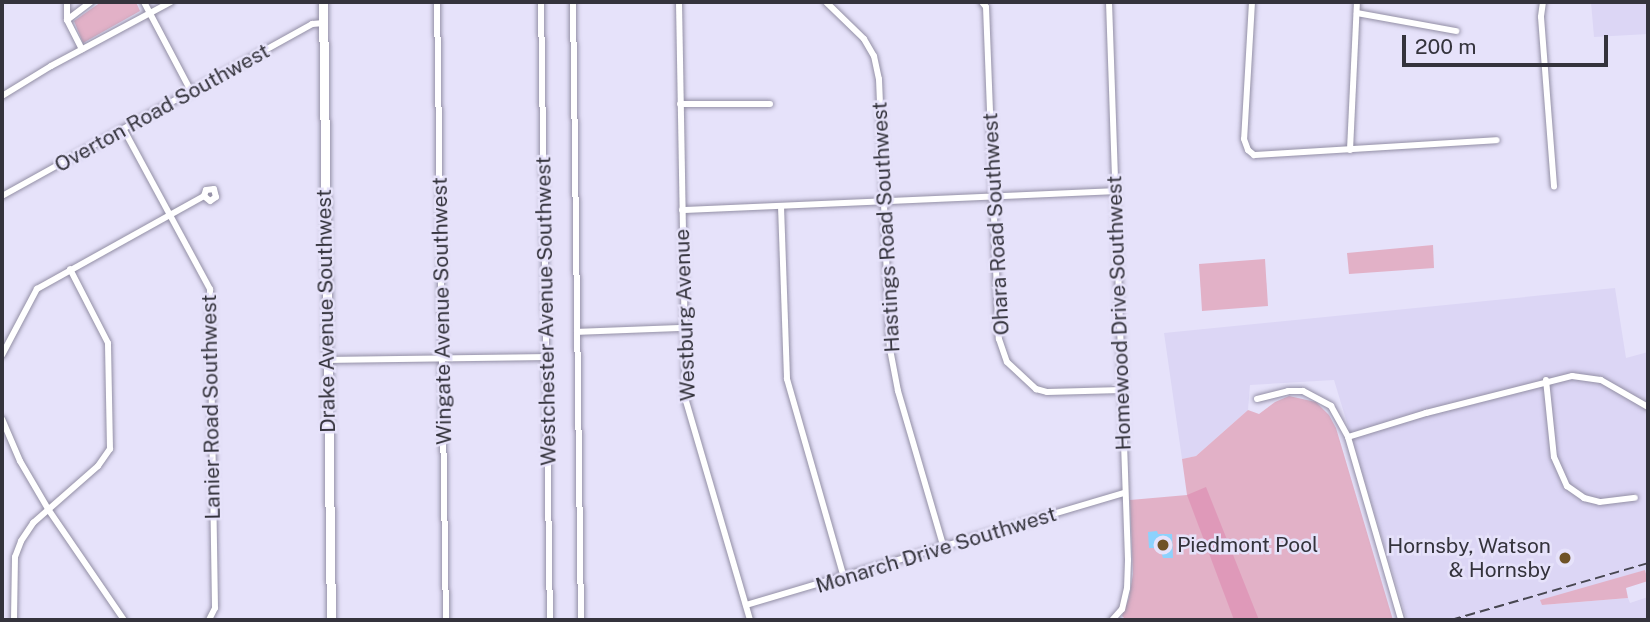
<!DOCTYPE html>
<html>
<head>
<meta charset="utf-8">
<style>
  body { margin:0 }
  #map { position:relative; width:1650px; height:622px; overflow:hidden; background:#e6e2fa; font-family:"Public Sans",sans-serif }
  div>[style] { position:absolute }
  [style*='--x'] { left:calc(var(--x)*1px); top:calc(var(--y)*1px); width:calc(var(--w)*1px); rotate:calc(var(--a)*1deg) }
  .built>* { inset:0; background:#dcd6f5 }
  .green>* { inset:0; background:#e2b1c7 }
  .forest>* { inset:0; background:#df99b9 }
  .water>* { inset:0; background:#8cd2fd }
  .roads { filter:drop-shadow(0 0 2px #938fa5) drop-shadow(0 0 2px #938fa5) }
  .street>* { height:6px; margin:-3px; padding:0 3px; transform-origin:3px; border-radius:3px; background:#fff }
  .secondary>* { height:9px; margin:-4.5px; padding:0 4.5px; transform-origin:4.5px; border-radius:4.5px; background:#fff }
  .rail>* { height:2px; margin-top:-1px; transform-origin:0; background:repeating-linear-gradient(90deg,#484751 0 10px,transparent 0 15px) }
  .dots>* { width:19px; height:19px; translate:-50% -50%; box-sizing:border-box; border:4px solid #e6e2fa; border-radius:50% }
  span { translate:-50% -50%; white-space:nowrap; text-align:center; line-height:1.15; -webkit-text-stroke:5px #e6e2fa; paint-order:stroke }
  .street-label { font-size:21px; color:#34333c }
  .poi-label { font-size:21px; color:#34333c }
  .left { translate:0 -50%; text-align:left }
  .right { translate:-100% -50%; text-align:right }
  .frame { position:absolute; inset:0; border:4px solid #34333c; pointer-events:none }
  .scale { position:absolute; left:1402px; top:35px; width:206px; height:32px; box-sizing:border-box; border:4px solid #34333c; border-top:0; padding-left:9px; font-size:21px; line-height:24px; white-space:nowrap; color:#34333c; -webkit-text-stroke:5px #e6e2fa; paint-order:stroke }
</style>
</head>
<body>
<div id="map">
  <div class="built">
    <div style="clip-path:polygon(1591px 2px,1648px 2px,1648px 34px,1594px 37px)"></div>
    <div style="clip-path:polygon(1615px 288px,1626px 358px,1648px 352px,1648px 577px,1645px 570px,1542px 605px,1628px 598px,1630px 603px,1648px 597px,1648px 620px,1407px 620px,1334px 380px,1250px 385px,1248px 410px,1196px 456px,1182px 459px,1164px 333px)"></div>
  </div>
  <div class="green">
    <div style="clip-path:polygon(101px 2px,136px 2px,140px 11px,83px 43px,74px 21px)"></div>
    <div style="clip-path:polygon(1433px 245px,1434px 268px,1349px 274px,1347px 253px)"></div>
    <div style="clip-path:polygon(1265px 259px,1268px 306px,1202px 311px,1199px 264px)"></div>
    <div style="clip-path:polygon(1289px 396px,1316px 402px,1329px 415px,1336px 428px,1393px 620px,1126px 620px,1122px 616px,1129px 598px,1133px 574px,1130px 500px,1187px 495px,1182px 459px,1196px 456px,1248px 410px,1259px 414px,1275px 402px)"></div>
    <div style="clip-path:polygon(1645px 570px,1648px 581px,1626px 588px,1628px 598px,1542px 605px,1540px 600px)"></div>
  </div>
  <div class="forest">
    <div style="clip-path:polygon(1206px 487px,1259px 620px,1234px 620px,1187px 495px)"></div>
  </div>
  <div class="water">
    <div style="clip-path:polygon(1157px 531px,1158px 534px,1172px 534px,1173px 558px,1163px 558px,1160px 548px,1149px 548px,1148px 532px)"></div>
  </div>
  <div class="roads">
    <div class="street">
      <div style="--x:67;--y:2;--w:18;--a:90"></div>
      <div style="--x:67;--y:20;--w:33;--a:63"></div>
      <div style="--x:144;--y:2;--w:101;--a:62.2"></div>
      <div style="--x:437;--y:2;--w:618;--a:89.17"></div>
      <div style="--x:541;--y:2;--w:618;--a:89.17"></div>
      <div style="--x:573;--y:2;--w:618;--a:89.26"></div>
      <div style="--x:679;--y:2;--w:399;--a:89"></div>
      <div style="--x:686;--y:401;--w:228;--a:73.7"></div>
      <div style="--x:826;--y:2;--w:53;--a:44.2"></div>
      <div style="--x:864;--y:39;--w:20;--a:60"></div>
      <div style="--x:874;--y:56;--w:24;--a:78"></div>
      <div style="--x:879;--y:79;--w:270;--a:87.7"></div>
      <div style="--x:890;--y:349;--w:43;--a:79.2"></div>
      <div style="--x:898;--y:391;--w:164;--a:73.7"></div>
      <div style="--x:982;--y:2;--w:6;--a:51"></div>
      <div style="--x:986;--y:7;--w:332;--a:87.8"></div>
      <div style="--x:999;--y:339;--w:24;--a:71"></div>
      <div style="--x:1007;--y:362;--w:40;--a:43"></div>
      <div style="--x:1036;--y:389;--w:11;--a:15"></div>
      <div style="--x:1047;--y:392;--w:75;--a:-1.5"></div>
      <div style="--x:1109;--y:2;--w:558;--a:88.05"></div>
      <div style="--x:1128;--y:560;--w:28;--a:92"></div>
      <div style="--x:1127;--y:588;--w:22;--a:103"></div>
      <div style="--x:1122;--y:609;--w:15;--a:132"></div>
      <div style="--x:1252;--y:2;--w:137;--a:93.3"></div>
      <div style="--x:1244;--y:139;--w:12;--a:70"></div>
      <div style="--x:1248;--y:150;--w:8;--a:40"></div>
      <div style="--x:1254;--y:155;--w:243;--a:-3.5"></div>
      <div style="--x:1543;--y:2;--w:15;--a:98"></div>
      <div style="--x:1541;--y:17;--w:170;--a:85.6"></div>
      <div style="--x:1357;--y:13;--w:101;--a:10.3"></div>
      <div style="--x:67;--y:20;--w:30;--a:-37"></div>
      <div style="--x:2;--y:96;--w:57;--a:-31.5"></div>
      <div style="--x:51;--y:66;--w:136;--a:-28.1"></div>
      <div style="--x:680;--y:104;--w:90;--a:0"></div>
      <div style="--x:124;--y:130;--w:181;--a:61.6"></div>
      <div style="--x:210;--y:289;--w:319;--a:89.1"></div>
      <div style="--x:215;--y:608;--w:13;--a:117"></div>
      <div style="--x:1350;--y:150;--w:148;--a:-87.3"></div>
      <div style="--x:214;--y:189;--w:8;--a:76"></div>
      <div style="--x:216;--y:197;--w:7;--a:146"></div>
      <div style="--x:210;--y:201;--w:8;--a:-140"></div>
      <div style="--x:204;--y:196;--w:6;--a:-72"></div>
      <div style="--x:206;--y:190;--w:8;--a:-7"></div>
      <div style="--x:2;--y:196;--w:355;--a:-29"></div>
      <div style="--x:312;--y:24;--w:12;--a:-5"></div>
      <div style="--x:781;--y:206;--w:173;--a:88"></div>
      <div style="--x:787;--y:379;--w:207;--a:74"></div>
      <div style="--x:682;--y:210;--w:433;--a:-2.5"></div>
      <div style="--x:577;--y:332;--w:106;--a:-2.2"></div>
      <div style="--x:2;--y:355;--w:75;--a:-62.1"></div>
      <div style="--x:37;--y:289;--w:191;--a:-29.1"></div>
      <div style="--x:327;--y:360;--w:219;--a:-0.8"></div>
      <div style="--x:1546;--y:380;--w:77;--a:84.1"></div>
      <div style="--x:1554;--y:457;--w:32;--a:66"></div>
      <div style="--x:1567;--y:486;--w:21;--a:35"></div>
      <div style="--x:1584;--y:498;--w:16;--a:14"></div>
      <div style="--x:1600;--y:502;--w:35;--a:-7"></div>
      <div style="--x:1257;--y:399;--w:32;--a:-14"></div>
      <div style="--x:1288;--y:391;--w:15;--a:0"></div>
      <div style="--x:1303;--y:391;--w:32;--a:28"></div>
      <div style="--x:1331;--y:406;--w:35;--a:61"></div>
      <div style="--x:1348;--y:437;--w:191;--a:73.8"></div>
      <div style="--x:2;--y:419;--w:46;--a:66.8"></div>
      <div style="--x:20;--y:461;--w:56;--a:59.7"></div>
      <div style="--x:48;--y:509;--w:135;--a:55.6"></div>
      <div style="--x:1348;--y:437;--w:82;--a:-17.1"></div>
      <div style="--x:1426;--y:413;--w:151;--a:-14.2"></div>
      <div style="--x:1572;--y:376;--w:29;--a:8"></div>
      <div style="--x:1601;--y:380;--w:54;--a:29.9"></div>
      <div style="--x:746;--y:605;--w:395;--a:-16.5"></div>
      <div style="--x:14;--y:620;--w:63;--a:-89.1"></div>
      <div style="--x:15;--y:557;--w:17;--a:-69"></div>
      <div style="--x:21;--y:541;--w:22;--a:-56"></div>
      <div style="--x:33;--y:523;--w:86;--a:-41.2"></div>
      <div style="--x:98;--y:466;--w:21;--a:-55"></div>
      <div style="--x:110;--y:449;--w:106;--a:-91.1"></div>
      <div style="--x:108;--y:343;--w:83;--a:-117.2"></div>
    </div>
    <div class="secondary">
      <div style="--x:323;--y:2;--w:618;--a:89.26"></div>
    </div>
  </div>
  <div class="rail">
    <div style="--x:1451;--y:620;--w:205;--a:-16.1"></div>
  </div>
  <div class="dots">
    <div style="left:1163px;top:545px;background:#6f5226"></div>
    <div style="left:1565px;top:558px;background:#6f5226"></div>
  </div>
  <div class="street-label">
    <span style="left:162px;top:108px;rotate:-29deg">Overton Road Southwest</span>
    <span style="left:996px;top:224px;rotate:-93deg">Ohara Road Southwest</span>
    <span style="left:886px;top:227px;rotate:-93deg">Hastings Road Southwest</span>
    <span style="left:326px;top:311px;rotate:-91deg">Drake Avenue Southwest</span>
    <span style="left:442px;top:311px;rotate:-91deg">Wingate Avenue Southwest</span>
    <span style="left:546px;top:311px;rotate:-91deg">Westchester Avenue Southwest</span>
    <span style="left:1119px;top:313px;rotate:-92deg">Homewood Drive Southwest</span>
    <span style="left:685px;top:315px;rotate:-92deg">Westburg Avenue</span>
    <span style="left:211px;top:407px;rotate:-91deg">Lanier Road Southwest</span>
    <span style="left:936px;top:550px;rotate:-17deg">Monarch Drive Southwest</span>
  </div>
  <div class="poi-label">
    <span class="left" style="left:1177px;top:545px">Piedmont Pool</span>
    <span class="right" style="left:1551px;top:558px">Hornsby, Watson<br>&amp; Hornsby</span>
  </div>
  <div class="frame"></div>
  <div class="scale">200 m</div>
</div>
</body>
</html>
